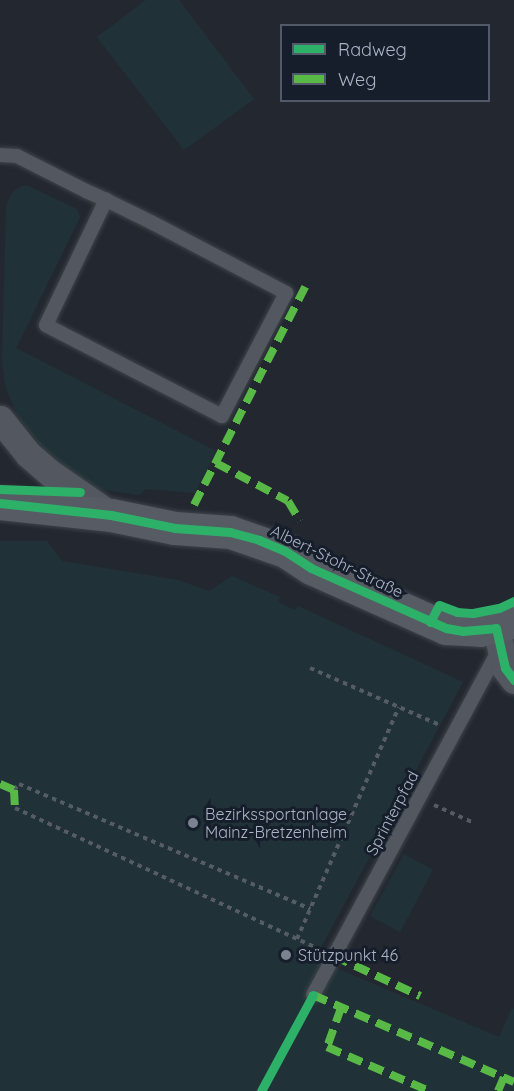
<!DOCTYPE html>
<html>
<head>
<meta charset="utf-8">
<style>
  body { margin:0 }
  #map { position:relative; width:514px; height:1091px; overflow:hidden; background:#232830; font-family:Quicksand,sans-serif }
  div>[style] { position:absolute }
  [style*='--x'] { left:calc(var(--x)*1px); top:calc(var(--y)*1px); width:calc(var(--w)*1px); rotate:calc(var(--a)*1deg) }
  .green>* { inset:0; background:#203237 }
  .path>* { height:4px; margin-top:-2px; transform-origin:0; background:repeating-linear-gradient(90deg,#555c64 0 4.5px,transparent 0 9px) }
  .roads { filter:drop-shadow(0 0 2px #3f434a) drop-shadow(0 0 2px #3f434a) }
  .lane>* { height:14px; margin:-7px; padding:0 7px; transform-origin:7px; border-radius:7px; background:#525760 }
  .street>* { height:27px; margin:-13.5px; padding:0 13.5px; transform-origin:13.5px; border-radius:13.5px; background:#525760 }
  .secondary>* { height:33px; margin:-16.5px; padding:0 16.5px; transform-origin:16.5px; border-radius:16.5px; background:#565b64 }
  .quiet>* { height:8px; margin-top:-4px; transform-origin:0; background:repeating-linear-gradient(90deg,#58b947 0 15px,transparent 0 23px) }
  .cycleway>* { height:9px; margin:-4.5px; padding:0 4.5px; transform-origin:4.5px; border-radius:4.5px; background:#2db169 }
  .dots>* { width:16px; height:16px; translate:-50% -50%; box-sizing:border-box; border:3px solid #171e2b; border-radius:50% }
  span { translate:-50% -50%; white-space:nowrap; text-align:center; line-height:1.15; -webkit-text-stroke:6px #171e2b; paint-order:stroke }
  .street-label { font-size:16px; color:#aab4c5 }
  .poi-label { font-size:16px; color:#aab4c5 }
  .left { translate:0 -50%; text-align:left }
  .legend { position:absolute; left:280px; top:24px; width:210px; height:78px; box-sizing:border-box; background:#171e2b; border:2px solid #525a69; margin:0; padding:8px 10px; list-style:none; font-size:18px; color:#aab4c5 }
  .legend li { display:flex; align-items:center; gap:12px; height:30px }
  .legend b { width:30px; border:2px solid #525a69 }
</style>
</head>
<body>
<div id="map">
  <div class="green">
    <div style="clip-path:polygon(146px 0,179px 0,254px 99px,184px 150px,97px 37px)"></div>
    <div style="clip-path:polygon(26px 185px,77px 209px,80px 217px,16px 348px,216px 451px,195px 493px,146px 489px,139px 495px,99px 489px,86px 485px,56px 464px,24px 425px,14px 408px,5px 385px,2px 361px,6px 206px,12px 193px,18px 188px)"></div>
    <div style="clip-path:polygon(0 541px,47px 541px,62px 561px,178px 580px,209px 591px,232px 576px,280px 597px,278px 602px,295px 610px,298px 606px,463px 682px,315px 959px,499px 1037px,512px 1008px,514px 1009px,514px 1091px,0 1091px)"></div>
    <div style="clip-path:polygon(404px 854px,433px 870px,400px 932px,370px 916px)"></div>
  </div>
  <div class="path">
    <div style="--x:310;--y:668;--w:142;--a:23.7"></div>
    <div style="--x:14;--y:790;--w:8;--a:-50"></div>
    <div style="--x:19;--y:784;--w:317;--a:23.2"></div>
    <div style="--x:434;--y:805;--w:44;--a:24.2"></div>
    <div style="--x:15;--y:808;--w:335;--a:24.9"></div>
    <div style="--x:297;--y:939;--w:253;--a:-66.3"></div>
  </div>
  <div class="roads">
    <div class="lane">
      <div style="--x:0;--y:155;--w:17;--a:3"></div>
      <div style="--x:17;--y:156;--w:77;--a:26.9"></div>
      <div style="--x:86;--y:191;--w:22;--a:24"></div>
      <div style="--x:106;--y:200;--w:50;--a:26.1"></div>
      <div style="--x:151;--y:222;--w:153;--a:27.7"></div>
      <div style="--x:286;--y:293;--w:139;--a:117.5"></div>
      <div style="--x:222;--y:416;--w:198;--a:-152.7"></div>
      <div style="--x:46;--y:325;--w:139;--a:-64.4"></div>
      <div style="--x:313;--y:995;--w:393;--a:-61.7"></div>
    </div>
    <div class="street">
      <div style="--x:0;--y:419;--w:45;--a:51.3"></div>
      <div style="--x:28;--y:454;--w:29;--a:41"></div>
      <div style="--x:50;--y:473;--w:74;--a:34.5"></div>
      <div style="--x:496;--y:628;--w:41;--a:77.3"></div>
      <div style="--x:505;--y:668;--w:15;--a:53"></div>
    </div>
    <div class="secondary">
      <div style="--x:0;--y:503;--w:112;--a:6.2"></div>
      <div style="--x:111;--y:515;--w:65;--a:11.5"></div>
      <div style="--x:175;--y:528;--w:55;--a:4.2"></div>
      <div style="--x:230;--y:532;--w:58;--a:19.1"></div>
      <div style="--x:285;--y:551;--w:31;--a:33"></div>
      <div style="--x:311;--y:568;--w:148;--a:24"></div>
      <div style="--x:446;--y:628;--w:34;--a:3"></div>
      <div style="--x:480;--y:630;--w:35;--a:-15"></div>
    </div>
  </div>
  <div class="quiet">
    <div style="--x:216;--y:463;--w:81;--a:27.8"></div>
    <div style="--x:288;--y:501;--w:23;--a:59"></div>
    <div style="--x:194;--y:505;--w:245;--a:-63"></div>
    <div style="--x:0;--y:784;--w:15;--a:23"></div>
    <div style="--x:14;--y:790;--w:18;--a:87"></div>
    <div style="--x:334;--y:956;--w:95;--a:24.9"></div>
    <div style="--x:311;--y:997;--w:3;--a:-45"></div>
    <div style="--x:313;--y:995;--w:219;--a:23.4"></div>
    <div style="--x:341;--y:1008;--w:41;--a:109.7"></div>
    <div style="--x:327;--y:1047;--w:111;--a:23.3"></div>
    <div style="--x:498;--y:1091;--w:15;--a:-67"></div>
  </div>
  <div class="cycleway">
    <div style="--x:0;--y:489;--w:80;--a:2.1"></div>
    <div style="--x:0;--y:503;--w:112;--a:6.2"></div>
    <div style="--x:111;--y:515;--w:65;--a:11.5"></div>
    <div style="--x:175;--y:528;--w:55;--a:4.2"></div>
    <div style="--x:230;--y:532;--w:30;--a:15"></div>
    <div style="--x:259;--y:540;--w:28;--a:23"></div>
    <div style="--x:285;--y:551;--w:31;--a:33"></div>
    <div style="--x:311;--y:568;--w:148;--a:24"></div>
    <div style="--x:446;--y:628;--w:17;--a:10"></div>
    <div style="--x:463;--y:631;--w:33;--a:-5"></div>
    <div style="--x:496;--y:628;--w:41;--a:77.3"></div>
    <div style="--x:505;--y:668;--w:15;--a:53"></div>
    <div style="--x:430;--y:622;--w:19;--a:-62"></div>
    <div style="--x:439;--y:605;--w:19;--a:21"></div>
    <div style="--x:457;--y:612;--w:16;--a:4"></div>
    <div style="--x:473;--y:613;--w:26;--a:-11"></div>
    <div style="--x:499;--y:608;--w:17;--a:-25"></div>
    <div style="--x:261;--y:1091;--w:109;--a:-61.6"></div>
  </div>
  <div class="dots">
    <div style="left:193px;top:823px;background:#7b8391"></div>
    <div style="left:286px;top:955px;background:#7b8391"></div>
  </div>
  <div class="street-label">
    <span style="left:337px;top:561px;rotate:26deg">Albert-Stohr-Straße</span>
    <span style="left:392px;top:813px;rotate:-62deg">Sprinterpfad</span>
  </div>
  <div class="poi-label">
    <span class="left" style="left:205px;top:823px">Bezirkssportanlage<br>Mainz-Bretzenheim</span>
    <span class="left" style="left:298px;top:955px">Stützpunkt 46</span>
  </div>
  <ul class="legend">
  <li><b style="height:8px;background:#2db169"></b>Radweg</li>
  <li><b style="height:8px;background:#58b947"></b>Weg</li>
  </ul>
</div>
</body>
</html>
